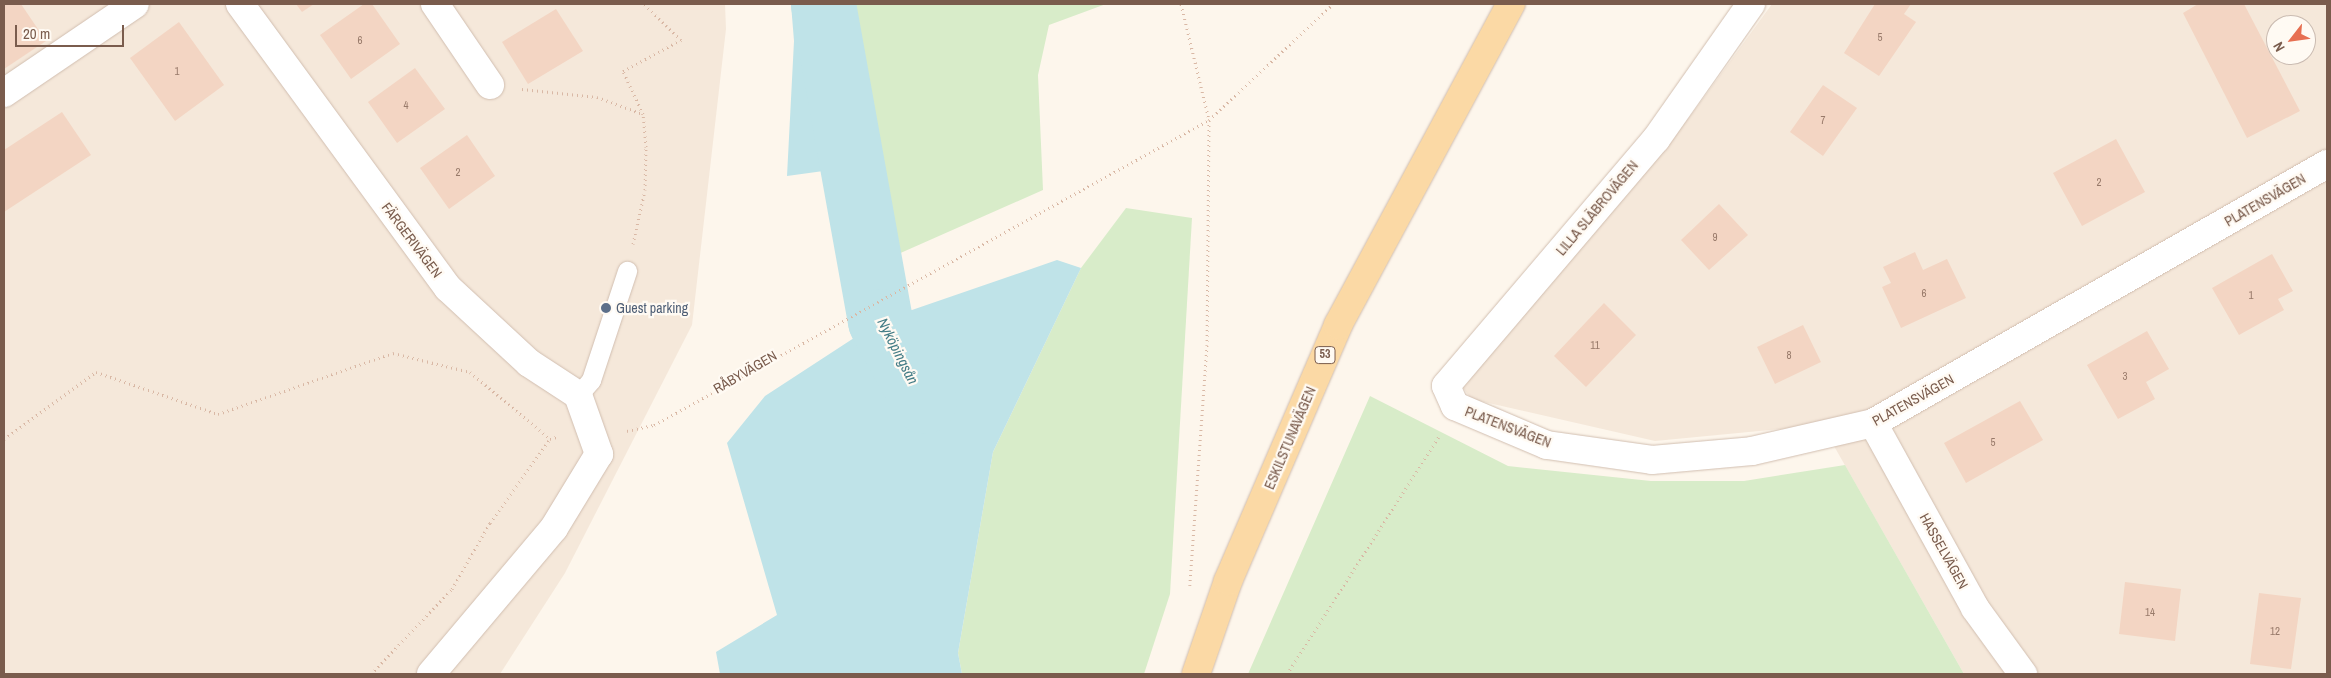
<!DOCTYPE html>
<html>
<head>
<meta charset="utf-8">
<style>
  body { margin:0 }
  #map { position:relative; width:2331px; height:678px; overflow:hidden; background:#fdf6ec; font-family:"Archivo Narrow",sans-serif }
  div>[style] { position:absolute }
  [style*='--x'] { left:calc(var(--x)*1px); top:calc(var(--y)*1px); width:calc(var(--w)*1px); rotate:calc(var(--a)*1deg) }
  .residential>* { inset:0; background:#f5e8da }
  .green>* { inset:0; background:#d8ecc9 }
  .water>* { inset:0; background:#bfe3e8 }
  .river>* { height:65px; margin:-32.5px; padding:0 32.5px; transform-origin:32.5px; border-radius:32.5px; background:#bfe3e8 }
  .building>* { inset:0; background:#f3d5c3 }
  .path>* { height:3px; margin-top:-1.5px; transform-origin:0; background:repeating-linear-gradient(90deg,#d9b8a5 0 1px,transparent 0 5px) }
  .roads { filter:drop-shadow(0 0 1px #d1beb0) drop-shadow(0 0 1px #d1beb0) }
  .lane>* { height:19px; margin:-9.5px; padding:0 9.5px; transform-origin:9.5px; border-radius:9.5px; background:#fff }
  .street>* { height:28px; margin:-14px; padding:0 14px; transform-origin:14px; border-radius:14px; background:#fff }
  .primary>* { height:28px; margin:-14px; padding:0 14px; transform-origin:14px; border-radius:14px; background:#fbd9a5 }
  .dots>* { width:14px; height:14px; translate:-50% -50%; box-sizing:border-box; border:2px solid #fffaf3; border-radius:50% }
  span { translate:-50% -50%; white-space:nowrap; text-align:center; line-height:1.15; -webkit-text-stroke:4.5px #fffaf3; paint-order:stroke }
  .number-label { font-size:11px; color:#987a6a }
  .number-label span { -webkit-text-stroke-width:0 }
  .shield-label span { padding:1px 4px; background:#fffaf3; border:1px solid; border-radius:4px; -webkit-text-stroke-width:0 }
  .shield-label { font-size:12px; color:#7a5c4d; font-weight:700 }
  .street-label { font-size:14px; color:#7a5c4d }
  .service-label { font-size:14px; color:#4e5e75 }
  .left { translate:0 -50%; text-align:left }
  .water-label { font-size:15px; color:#437c86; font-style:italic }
  .frame { position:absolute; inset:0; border:5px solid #7a5c4d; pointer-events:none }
  .north { position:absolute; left:2266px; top:15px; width:50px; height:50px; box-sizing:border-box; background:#fffaf3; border:1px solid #cabbb1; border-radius:50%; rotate:240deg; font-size:14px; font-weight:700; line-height:20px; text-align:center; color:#7a5c4d }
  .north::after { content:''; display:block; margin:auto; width:18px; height:22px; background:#e76f51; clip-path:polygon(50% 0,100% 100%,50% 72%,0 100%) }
  .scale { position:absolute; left:15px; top:25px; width:109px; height:22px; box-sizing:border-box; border:2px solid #7a5c4d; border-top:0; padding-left:6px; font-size:15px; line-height:18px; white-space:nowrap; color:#7a5c4d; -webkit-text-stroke:4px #fffaf3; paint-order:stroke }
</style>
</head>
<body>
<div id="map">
  <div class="residential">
    <div style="clip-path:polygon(4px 4px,725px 4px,726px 29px,692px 325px,565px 573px,500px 674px,4px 674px)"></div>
    <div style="clip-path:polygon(evenodd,1772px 4px,2327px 4px,2327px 674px,1964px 674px,1822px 425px,1655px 441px,1471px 399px,1459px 382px,1691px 115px,1772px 4px,2276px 25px,2306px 25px,2306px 55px,2276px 55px,2276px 25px)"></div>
  </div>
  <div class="green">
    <div style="clip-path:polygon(842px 4px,1106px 4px,1049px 25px,1038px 75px,1043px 190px,896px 255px,860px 166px)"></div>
    <div style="clip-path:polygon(1126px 208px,1192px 218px,1170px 594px,1144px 674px,962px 674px,958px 653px,993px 452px,1081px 268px)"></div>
    <div style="clip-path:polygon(1370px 396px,1508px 466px,1651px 481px,1744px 481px,1845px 465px,1964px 674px,1248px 674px)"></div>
  </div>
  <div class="water">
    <div style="clip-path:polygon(791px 4px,842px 4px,860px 166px,787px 176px,794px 41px)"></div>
    <div style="clip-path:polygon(1057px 260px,1081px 268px,993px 452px,958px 653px,962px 674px,720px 674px,716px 652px,777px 615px,727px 443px,765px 396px,880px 321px)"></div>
  </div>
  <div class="river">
    <div style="--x:823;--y:4;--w:322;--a:79.8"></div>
    <div style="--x:880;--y:321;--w:91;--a:61.2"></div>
  </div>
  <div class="building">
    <div style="clip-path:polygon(4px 4px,21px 4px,46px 41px,4px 69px)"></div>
    <div style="clip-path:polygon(296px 4px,314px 4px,302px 12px)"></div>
    <div style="clip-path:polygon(364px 4px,372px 4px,400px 44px,351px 79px,320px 35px)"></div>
    <div style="clip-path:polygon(1875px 4px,1911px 4px,1904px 14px,1916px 22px,1879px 76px,1844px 53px)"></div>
    <div style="clip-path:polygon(2198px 4px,2244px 4px,2300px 111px,2247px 138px,2183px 13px)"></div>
    <div style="clip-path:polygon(556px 9px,583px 51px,528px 84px,502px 42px)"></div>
    <div style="clip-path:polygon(179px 22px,224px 85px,175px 121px,130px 58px)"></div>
    <div style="clip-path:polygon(415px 68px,445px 109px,397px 143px,368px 102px)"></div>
    <div style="clip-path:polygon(1823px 85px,1857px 108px,1823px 156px,1790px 132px)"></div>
    <div style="clip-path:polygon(62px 112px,91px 155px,4px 212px,4px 150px)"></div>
    <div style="clip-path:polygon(467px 135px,495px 176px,449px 209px,420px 168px)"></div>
    <div style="clip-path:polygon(2116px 139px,2145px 192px,2082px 226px,2053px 173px)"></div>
    <div style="clip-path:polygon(1719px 204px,1748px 235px,1709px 270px,1681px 240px)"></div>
    <div style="clip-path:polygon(1915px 252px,1923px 270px,1947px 259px,1966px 298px,1901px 328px,1882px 287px,1891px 283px,1883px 267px)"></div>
    <div style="clip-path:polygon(2272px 254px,2293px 291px,2278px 299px,2284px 310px,2239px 335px,2212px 288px)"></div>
    <div style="clip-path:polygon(1604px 303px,1636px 335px,1586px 387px,1554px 356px)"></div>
    <div style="clip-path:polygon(1803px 325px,1821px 362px,1775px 384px,1757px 347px)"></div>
    <div style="clip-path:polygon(2147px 331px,2169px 369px,2146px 382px,2155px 399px,2118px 419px,2087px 365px)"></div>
    <div style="clip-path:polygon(2020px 401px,2043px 440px,1966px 483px,1944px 443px)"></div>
    <div style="clip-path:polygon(2125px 582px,2181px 589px,2175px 641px,2119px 634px)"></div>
    <div style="clip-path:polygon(2259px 593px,2301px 598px,2291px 669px,2250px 664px)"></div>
  </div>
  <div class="path">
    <div style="--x:1181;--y:4;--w:119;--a:76.4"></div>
    <div style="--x:1209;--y:120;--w:225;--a:90.5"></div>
    <div style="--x:1207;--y:345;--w:241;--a:94.1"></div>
    <div style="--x:522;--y:89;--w:75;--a:6.1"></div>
    <div style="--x:597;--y:97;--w:49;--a:20.3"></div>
    <div style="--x:633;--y:244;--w:55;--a:-77.5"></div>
    <div style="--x:645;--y:190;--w:43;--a:-88.7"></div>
    <div style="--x:646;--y:147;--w:33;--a:-95"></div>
    <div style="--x:643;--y:114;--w:47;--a:-114.9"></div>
    <div style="--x:623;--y:71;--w:66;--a:-28.1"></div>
    <div style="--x:681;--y:40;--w:52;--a:-135.8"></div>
    <div style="--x:627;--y:431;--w:28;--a:-13"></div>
    <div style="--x:654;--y:425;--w:633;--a:-28.79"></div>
    <div style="--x:1209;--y:120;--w:170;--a:-43.1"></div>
    <div style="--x:4;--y:439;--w:114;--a:-36.1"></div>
    <div style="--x:96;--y:372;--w:129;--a:19"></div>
    <div style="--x:218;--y:414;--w:185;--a:-19.2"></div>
    <div style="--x:393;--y:353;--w:79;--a:13.9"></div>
    <div style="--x:470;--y:372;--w:104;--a:39.9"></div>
    <div style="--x:550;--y:439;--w:9;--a:-18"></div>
    <div style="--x:371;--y:674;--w:117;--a:-46.4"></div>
    <div style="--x:452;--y:589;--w:76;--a:-60.1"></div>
    <div style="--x:490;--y:523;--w:103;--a:-54.5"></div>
    <div style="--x:1287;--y:674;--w:284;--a:-57.4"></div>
  </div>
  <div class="roads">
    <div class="lane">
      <div style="--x:578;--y:395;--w:20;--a:-49"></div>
      <div style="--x:591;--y:380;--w:115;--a:-71.7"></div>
    </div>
    <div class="street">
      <div style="--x:240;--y:4;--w:352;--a:53.8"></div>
      <div style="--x:448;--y:288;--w:110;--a:42.8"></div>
      <div style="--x:529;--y:363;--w:59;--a:33.1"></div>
      <div style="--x:578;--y:395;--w:63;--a:70.4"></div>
      <div style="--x:599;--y:454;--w:87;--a:121.3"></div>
      <div style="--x:554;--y:528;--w:191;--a:130.1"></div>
      <div style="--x:435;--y:4;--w:98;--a:55.8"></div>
      <div style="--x:1751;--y:4;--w:165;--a:125.1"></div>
      <div style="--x:1656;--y:139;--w:324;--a:130.4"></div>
      <div style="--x:1446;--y:386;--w:22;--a:66"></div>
      <div style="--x:1455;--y:406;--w:100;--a:23"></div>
      <div style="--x:1547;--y:445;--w:106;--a:8.1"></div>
      <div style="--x:1652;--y:460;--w:100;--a:-5.1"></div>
      <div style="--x:1752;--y:451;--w:124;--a:-13"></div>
      <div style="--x:1873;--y:423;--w:523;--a:-29.7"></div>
      <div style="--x:4;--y:93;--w:158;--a:-34.2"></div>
      <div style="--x:1873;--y:423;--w:211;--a:61.1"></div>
      <div style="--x:1975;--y:608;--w:82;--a:54"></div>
    </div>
    <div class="primary">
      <div style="--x:1196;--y:674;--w:98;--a:-71"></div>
      <div style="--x:1228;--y:581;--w:279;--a:-66.7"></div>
      <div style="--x:1338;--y:325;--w:365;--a:-61.7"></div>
    </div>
  </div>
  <div class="dots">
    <div style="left:606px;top:308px;background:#5c6f8a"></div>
  </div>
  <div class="number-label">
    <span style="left:1880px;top:37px">5</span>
    <span style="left:360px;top:40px">6</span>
    <span style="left:177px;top:71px">1</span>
    <span style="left:406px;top:105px">4</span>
    <span style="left:1823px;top:120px">7</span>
    <span style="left:458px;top:172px">2</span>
    <span style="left:2099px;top:182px">2</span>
    <span style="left:1715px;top:237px">9</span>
    <span style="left:1924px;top:293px">6</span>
    <span style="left:2251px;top:295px">1</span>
    <span style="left:1595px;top:345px">11</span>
    <span style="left:1789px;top:355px">8</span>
    <span style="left:2125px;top:376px">3</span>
    <span style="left:1993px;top:442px">5</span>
    <span style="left:2150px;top:612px">14</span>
    <span style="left:2275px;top:631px">12</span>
  </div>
  <div class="shield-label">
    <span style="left:1325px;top:355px">53</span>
  </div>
  <div class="street-label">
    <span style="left:2265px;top:200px;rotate:-30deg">PLATENSVÄGEN</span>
    <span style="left:1597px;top:208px;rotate:-50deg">LILLA SLÄBROVÄGEN</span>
    <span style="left:412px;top:240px;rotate:53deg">FÄRGERIVÄGEN</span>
    <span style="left:745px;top:372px;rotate:-30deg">RÅBYVÄGEN</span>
    <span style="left:1913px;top:400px;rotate:-29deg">PLATENSVÄGEN</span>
    <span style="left:1508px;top:427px;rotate:21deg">PLATENSVÄGEN</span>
    <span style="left:1290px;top:438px;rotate:-67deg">ESKILSTUNAVÄGEN</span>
    <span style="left:1944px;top:551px;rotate:61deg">HASSELVÄGEN</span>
  </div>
  <div class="service-label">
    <span class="left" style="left:616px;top:308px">Guest parking</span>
  </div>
  <div class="water-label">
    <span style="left:898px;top:351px;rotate:63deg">Nyköpingsån</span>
  </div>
  <div class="frame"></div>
  <div class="north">N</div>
  <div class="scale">20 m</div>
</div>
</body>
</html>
